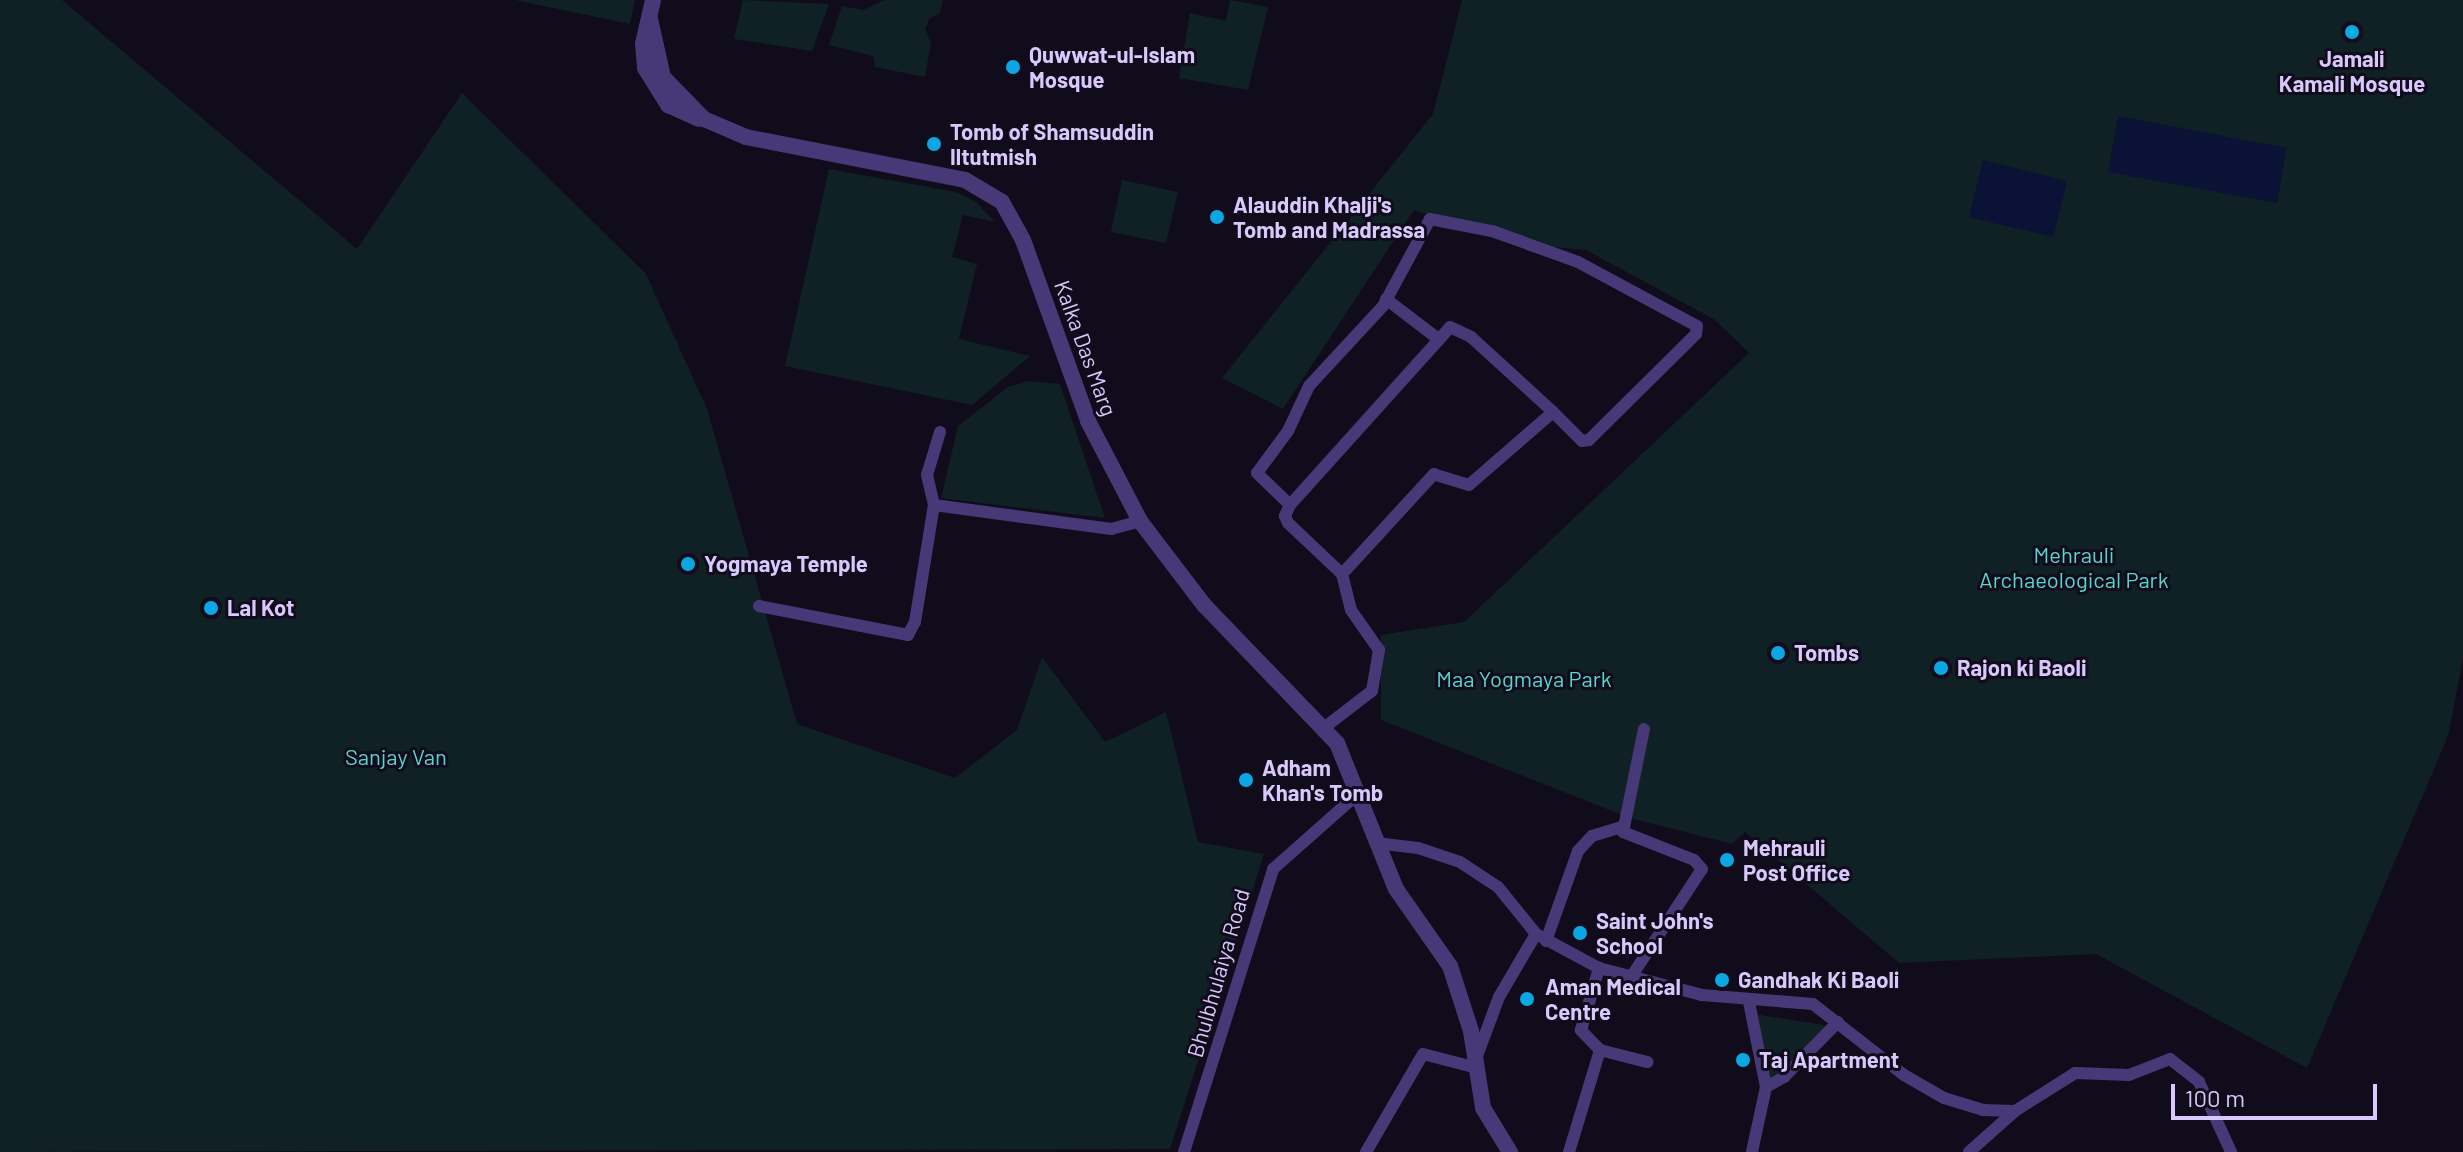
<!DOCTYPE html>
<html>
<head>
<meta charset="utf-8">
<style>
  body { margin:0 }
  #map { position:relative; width:2463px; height:1152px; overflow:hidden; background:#110c1b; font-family:Barlow,sans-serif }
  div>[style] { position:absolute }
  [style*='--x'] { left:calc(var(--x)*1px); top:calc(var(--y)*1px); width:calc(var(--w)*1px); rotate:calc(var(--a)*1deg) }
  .green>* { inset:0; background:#0f2124 }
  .water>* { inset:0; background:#0a1235 }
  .minor>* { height:12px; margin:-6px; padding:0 6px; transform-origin:6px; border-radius:6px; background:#473977 }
  .tertiary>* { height:16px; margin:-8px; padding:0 8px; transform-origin:8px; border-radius:8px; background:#473977 }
  .dots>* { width:22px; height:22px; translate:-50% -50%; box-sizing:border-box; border:4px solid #110c1b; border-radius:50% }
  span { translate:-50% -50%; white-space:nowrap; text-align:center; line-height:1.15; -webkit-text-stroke:6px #110c1b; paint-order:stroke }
  .poi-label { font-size:22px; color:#d8c8fc; font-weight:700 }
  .left { translate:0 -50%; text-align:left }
  .street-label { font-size:22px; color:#d8c8fc }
  .park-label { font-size:22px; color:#59d7cf }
  .scale { position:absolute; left:2171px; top:1084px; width:206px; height:36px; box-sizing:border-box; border:4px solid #d8c8fc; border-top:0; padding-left:10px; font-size:24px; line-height:28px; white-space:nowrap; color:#d8c8fc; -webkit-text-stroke:6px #110c1b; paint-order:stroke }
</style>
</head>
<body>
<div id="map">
  <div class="green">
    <div style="clip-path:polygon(0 0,62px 0,357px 249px,462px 93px,646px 274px,707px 409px,797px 724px,955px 778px,1017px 730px,1042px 657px,1105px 742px,1166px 712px,1198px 842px,1264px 854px,1170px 1149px,0 1152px)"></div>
    <div style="clip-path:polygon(515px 0,635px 0,630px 24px)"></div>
    <div style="clip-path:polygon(743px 0,829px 4px,812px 51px,734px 39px)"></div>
    <div style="clip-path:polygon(885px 0,943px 0,940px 13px,930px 18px,925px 29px,931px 42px,925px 77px,875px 67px,873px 56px,829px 45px,842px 6px,863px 10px)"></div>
    <div style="clip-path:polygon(1230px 0,1268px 7px,1248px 90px,1179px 78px,1190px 13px,1226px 21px)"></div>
    <div style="clip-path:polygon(1462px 0,2463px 0,2463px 659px,2448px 736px,2307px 1068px,2096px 954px,1899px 963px,1745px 832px,1732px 844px,1630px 818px,1381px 720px,1381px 635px,1464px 622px,1749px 353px,1715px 320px,1586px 250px,1522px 244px,1414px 210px,1283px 409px,1222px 378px,1433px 114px)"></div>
    <div style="clip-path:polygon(829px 169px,956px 192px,975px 201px,995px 222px,963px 215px,952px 257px,977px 264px,959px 339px,1030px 356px,972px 405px,785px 366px)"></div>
    <div style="clip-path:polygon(1122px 180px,1178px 192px,1166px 243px,1111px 232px)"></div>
    <div style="clip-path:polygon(1028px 381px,1060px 384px,1105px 518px,941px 498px,958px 426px,1008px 387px)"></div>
    <div style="clip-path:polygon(1754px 1014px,1830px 1026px,1774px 1081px,1763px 1075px)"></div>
  </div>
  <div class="water">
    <div style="clip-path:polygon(2118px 116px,2287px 148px,2277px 203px,2108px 172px)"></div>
    <div style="clip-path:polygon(1983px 160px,2067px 181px,2053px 237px,1969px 217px)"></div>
  </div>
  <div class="minor">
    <div style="--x:1386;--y:299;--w:64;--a:37.4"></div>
    <div style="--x:934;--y:505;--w:31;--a:-103"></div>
    <div style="--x:927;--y:475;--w:45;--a:-73.2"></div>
    <div style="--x:1290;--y:505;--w:46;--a:-135.9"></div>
    <div style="--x:1257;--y:473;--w:52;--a:-53.6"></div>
    <div style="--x:1288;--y:431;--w:50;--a:-65"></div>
    <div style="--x:1309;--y:386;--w:109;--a:-47.2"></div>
    <div style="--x:1383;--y:306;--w:99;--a:-61.6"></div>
    <div style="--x:1430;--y:219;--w:63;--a:11"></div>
    <div style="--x:1492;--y:231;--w:91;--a:19.8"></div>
    <div style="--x:1578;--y:262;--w:135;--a:28.3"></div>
    <div style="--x:1697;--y:326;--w:8;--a:97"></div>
    <div style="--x:1696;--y:334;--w:151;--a:135.3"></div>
    <div style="--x:1589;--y:440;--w:7;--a:172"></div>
    <div style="--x:1582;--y:441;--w:41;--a:-135"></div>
    <div style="--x:1553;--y:412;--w:111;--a:139"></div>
    <div style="--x:1469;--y:485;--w:37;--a:-163"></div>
    <div style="--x:1434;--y:474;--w:136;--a:132.6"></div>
    <div style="--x:759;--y:606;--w:152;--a:11"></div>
    <div style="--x:908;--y:635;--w:15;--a:-62"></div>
    <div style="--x:915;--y:622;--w:119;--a:-80.8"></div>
    <div style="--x:934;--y:505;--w:179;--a:7.7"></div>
    <div style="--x:1111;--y:529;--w:30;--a:-15"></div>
    <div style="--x:1325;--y:727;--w:59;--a:-37.5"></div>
    <div style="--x:1372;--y:691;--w:42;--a:-80.3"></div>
    <div style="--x:1379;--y:650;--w:49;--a:-125"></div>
    <div style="--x:1351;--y:610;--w:37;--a:-104"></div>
    <div style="--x:1342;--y:574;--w:74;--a:-136.6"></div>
    <div style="--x:1288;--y:523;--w:8;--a:-113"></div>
    <div style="--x:1285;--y:516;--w:12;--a:-66"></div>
    <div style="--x:1290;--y:505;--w:239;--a:-48"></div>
    <div style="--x:1450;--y:327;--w:23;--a:25"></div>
    <div style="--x:1471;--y:337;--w:111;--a:42.4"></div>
    <div style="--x:1376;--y:843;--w:42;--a:6.8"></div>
    <div style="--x:1418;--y:848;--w:44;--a:18.4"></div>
    <div style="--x:1460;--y:862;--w:45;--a:33.3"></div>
    <div style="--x:1498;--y:887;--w:60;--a:51"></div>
    <div style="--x:1536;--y:934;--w:72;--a:28.4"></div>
    <div style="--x:1599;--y:968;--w:106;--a:14.7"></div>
    <div style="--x:1702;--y:995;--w:111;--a:4.6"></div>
    <div style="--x:1813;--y:1004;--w:115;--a:38"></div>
    <div style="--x:1904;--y:1075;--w:46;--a:29.9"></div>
    <div style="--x:1944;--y:1098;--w:41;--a:17.1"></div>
    <div style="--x:1983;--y:1110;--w:32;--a:2"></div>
    <div style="--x:2015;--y:1111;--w:71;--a:-32.3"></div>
    <div style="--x:2075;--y:1073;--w:54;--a:2.1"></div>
    <div style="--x:2129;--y:1075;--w:44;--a:-21.3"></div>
    <div style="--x:2170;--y:1059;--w:37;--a:38"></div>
    <div style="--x:2199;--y:1082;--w:77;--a:65.4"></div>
    <div style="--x:1546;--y:941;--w:96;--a:-70.4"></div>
    <div style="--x:1578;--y:851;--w:21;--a:-47"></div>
    <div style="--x:1592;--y:836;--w:31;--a:-17"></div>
    <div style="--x:1631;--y:977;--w:129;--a:-56.7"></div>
    <div style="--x:1702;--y:869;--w:12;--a:-132"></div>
    <div style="--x:1694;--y:860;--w:76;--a:-158.5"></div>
    <div style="--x:1623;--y:832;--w:105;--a:-78.5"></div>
    <div style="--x:1749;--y:1002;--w:87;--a:78.7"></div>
    <div style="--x:1766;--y:1087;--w:66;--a:102.2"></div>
    <div style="--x:1600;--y:1050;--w:49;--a:14.3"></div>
    <div style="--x:1477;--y:1056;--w:63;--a:-69.6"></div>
    <div style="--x:1499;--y:997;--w:73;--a:-59.6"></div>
    <div style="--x:1766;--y:1087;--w:21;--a:-29"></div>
    <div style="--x:1784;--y:1077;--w:77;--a:-45.5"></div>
    <div style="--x:1184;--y:1152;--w:297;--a:-72.5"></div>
    <div style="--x:1273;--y:869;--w:115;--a:-41.5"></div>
    <div style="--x:1366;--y:1152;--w:113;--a:-59.8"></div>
    <div style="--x:1423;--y:1054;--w:56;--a:14.5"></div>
    <div style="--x:1569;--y:1152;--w:107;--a:-73.1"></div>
    <div style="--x:1600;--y:1050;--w:28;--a:-134"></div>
    <div style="--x:1581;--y:1030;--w:65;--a:-73.8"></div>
    <div style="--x:1969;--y:1152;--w:62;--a:-41.7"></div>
  </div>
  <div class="tertiary">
    <div style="--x:653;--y:0;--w:45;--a:102.8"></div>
    <div style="--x:643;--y:44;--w:24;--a:85"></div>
    <div style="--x:645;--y:68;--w:44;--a:58.1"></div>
    <div style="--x:668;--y:105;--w:34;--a:24"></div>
    <div style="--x:650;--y:19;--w:59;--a:77.4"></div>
    <div style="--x:663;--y:77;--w:59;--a:45.7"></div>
    <div style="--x:704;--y:119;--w:46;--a:23.2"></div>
    <div style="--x:746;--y:137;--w:223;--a:11.1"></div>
    <div style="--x:965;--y:180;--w:43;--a:30.7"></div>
    <div style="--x:1002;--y:202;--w:43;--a:61.1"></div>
    <div style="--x:1023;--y:240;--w:192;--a:70.2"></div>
    <div style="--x:1088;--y:421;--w:113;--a:62.5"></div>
    <div style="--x:1140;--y:521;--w:106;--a:52.7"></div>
    <div style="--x:1204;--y:605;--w:192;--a:46.1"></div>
    <div style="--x:1337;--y:743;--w:157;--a:68"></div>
    <div style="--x:1396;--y:889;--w:94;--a:55"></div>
    <div style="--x:1450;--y:966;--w:68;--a:72.1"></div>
    <div style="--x:1471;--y:1031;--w:78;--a:81.1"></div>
    <div style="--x:1483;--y:1108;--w:52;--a:58.5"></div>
  </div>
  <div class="dots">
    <div style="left:2352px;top:32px;background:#0ba7e5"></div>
    <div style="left:1013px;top:67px;background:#0ba7e5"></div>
    <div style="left:934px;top:144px;background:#0ba7e5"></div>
    <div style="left:1217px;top:217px;background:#0ba7e5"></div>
    <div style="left:688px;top:564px;background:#0ba7e5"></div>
    <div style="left:211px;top:608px;background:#0ba7e5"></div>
    <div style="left:1778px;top:653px;background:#0ba7e5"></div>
    <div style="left:1941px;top:668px;background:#0ba7e5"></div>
    <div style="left:1246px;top:780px;background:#0ba7e5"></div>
    <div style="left:1727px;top:860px;background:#0ba7e5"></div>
    <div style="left:1580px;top:933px;background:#0ba7e5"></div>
    <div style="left:1722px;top:980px;background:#0ba7e5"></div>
    <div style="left:1527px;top:999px;background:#0ba7e5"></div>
    <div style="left:1743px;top:1060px;background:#0ba7e5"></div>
  </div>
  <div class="poi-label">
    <span class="left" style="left:1029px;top:67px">Quwwat-ul-Islam<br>Mosque</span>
    <span style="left:2352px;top:71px">Jamali<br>Kamali Mosque</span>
    <span class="left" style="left:950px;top:144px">Tomb of Shamsuddin<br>Iltutmish</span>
    <span class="left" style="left:1233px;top:217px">Alauddin Khalji's<br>Tomb and Madrassa</span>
    <span class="left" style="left:704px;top:564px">Yogmaya Temple</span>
    <span class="left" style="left:227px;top:608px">Lal Kot</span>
    <span class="left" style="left:1794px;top:653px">Tombs</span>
    <span class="left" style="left:1957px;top:668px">Rajon ki Baoli</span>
    <span class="left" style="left:1262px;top:780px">Adham<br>Khan's Tomb</span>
    <span class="left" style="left:1743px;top:860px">Mehrauli<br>Post Office</span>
    <span class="left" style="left:1596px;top:933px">Saint John's<br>School</span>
    <span class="left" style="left:1738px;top:980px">Gandhak Ki Baoli</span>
    <span class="left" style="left:1545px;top:999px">Aman Medical<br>Centre</span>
    <span class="left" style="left:1759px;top:1060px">Taj Apartment</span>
  </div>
  <div class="street-label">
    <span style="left:1086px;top:348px;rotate:70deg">Kalka Das Marg</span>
    <span style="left:1218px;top:973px;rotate:-74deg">Bhulbhulaiya Road</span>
  </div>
  <div class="park-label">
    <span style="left:2074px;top:567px">Mehrauli<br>Archaeological Park</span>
    <span style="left:1524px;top:679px">Maa Yogmaya Park</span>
    <span style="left:396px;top:757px">Sanjay Van</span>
  </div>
  <div class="scale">100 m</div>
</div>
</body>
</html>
